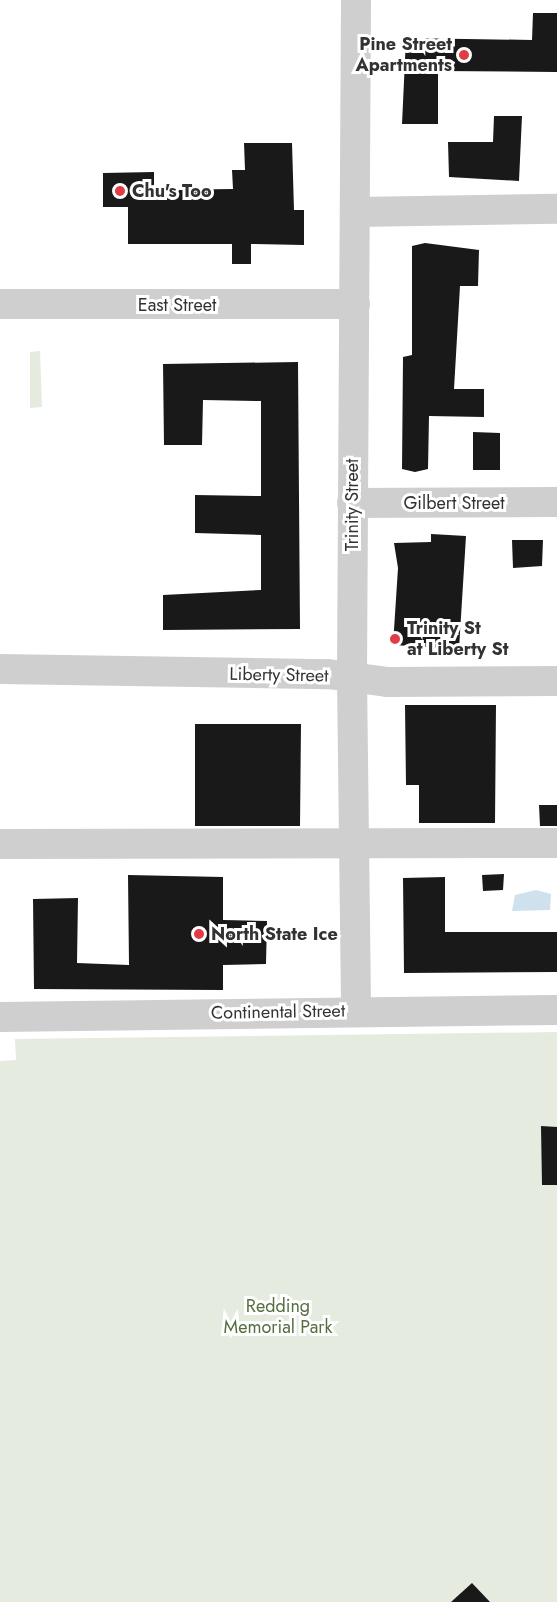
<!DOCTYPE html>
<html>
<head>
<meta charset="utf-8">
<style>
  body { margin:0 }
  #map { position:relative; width:557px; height:1602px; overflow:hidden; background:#fff; font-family:Jost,sans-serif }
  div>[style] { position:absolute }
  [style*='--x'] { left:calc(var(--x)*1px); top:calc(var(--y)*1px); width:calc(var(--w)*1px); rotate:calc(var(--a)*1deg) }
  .green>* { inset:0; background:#e5ebde }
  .water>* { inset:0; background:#cee1ec }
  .building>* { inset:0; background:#191919 }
  .minor>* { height:30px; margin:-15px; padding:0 15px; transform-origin:15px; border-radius:15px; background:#cfcfcf }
  .dots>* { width:16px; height:16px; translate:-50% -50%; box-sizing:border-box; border:3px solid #fff; border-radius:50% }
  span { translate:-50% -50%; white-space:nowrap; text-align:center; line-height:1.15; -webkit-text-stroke:6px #fff; paint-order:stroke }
  .poi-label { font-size:18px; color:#323232; font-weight:700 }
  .right { translate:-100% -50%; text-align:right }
  .left { translate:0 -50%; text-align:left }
  .street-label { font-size:18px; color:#323232 }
  .park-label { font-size:18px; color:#556d3f }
</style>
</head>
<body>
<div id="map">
  <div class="green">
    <div style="clip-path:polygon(40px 351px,42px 407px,30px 408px,30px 352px)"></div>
    <div style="clip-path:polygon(557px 1032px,557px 1602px,0 1602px,0 1061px,16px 1060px,15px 1039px)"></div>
  </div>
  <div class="water">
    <div style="clip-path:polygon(536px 890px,551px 894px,550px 910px,512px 911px,515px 895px)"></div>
  </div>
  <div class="building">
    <div style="clip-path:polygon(533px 13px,557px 13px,557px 72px,438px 71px,438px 124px,402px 124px,406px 38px,532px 40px)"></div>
    <div style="clip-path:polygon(494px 116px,522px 116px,519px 181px,449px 177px,448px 142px,493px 142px)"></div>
    <div style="clip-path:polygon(244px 143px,292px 143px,294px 210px,304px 210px,304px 245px,251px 244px,251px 264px,232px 264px,232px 244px,128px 244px,128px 207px,103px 207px,103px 173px,154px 172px,154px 190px,233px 189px,232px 170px,245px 170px)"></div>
    <div style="clip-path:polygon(425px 243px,479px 250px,478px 286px,460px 286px,454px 389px,484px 389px,484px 417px,429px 416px,428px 469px,415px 472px,402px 469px,403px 357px,412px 355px,412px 246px)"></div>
    <div style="clip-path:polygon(298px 362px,300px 629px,163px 630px,163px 595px,261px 590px,261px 535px,195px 533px,195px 495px,261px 496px,261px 401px,203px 400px,202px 445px,164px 445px,163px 364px)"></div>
    <div style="clip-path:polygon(473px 432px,500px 433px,500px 470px,473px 470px)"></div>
    <div style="clip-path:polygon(431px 534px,466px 536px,459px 649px,393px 645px,398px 568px,394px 543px,431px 542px)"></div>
    <div style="clip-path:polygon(512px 540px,543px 540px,542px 566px,513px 568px)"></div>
    <div style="clip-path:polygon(405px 705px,496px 705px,495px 823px,419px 823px,419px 785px,406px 785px)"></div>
    <div style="clip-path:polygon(195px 724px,301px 724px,300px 826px,195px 826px)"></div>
    <div style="clip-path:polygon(539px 805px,557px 805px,557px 826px,540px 826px)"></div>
    <div style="clip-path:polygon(504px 874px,503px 890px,483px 891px,482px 875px)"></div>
    <div style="clip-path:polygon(128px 875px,223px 877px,223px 920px,267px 921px,266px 964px,223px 965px,223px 990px,34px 989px,33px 899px,78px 898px,77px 963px,129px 965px)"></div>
    <div style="clip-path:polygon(445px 877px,445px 932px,557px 932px,557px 972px,404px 973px,403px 878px)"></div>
    <div style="clip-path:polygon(541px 1126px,557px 1127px,557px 1185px,542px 1185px)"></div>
    <div style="clip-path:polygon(472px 1583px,490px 1602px,451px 1602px)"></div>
  </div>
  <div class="minor">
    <div style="--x:356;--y:0;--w:677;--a:90.34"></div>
    <div style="--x:352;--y:677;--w:333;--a:89.3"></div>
    <div style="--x:356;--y:212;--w:201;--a:-0.9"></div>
    <div style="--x:0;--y:304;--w:355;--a:0"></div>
    <div style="--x:352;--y:503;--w:205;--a:-0.3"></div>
    <div style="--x:0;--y:669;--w:328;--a:0.9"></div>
    <div style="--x:328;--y:674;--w:61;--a:7.6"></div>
    <div style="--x:388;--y:682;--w:169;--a:-0.3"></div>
    <div style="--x:0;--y:844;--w:557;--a:-0.1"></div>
    <div style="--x:0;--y:1017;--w:557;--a:-0.72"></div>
  </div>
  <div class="dots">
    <div style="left:464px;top:55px;background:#e03c48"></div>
    <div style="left:120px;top:191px;background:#e03c48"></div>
    <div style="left:395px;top:639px;background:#e03c48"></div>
    <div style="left:199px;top:934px;background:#e03c48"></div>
  </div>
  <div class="poi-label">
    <span class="right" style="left:452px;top:55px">Pine Street<br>Apartments</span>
    <span class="left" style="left:132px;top:191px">Chu's Too</span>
    <span class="left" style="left:407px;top:639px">Trinity St<br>at Liberty St</span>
    <span class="left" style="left:211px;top:934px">North State Ice</span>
  </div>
  <div class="street-label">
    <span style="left:177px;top:305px">East Street</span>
    <span style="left:454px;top:503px">Gilbert Street</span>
    <span style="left:352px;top:505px;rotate:-90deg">Trinity Street</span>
    <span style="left:279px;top:675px;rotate:1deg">Liberty Street</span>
    <span style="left:278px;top:1012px;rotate:-1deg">Continental Street</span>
  </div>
  <div class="park-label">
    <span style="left:278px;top:1317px">Redding<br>Memorial Park</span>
  </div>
</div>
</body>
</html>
